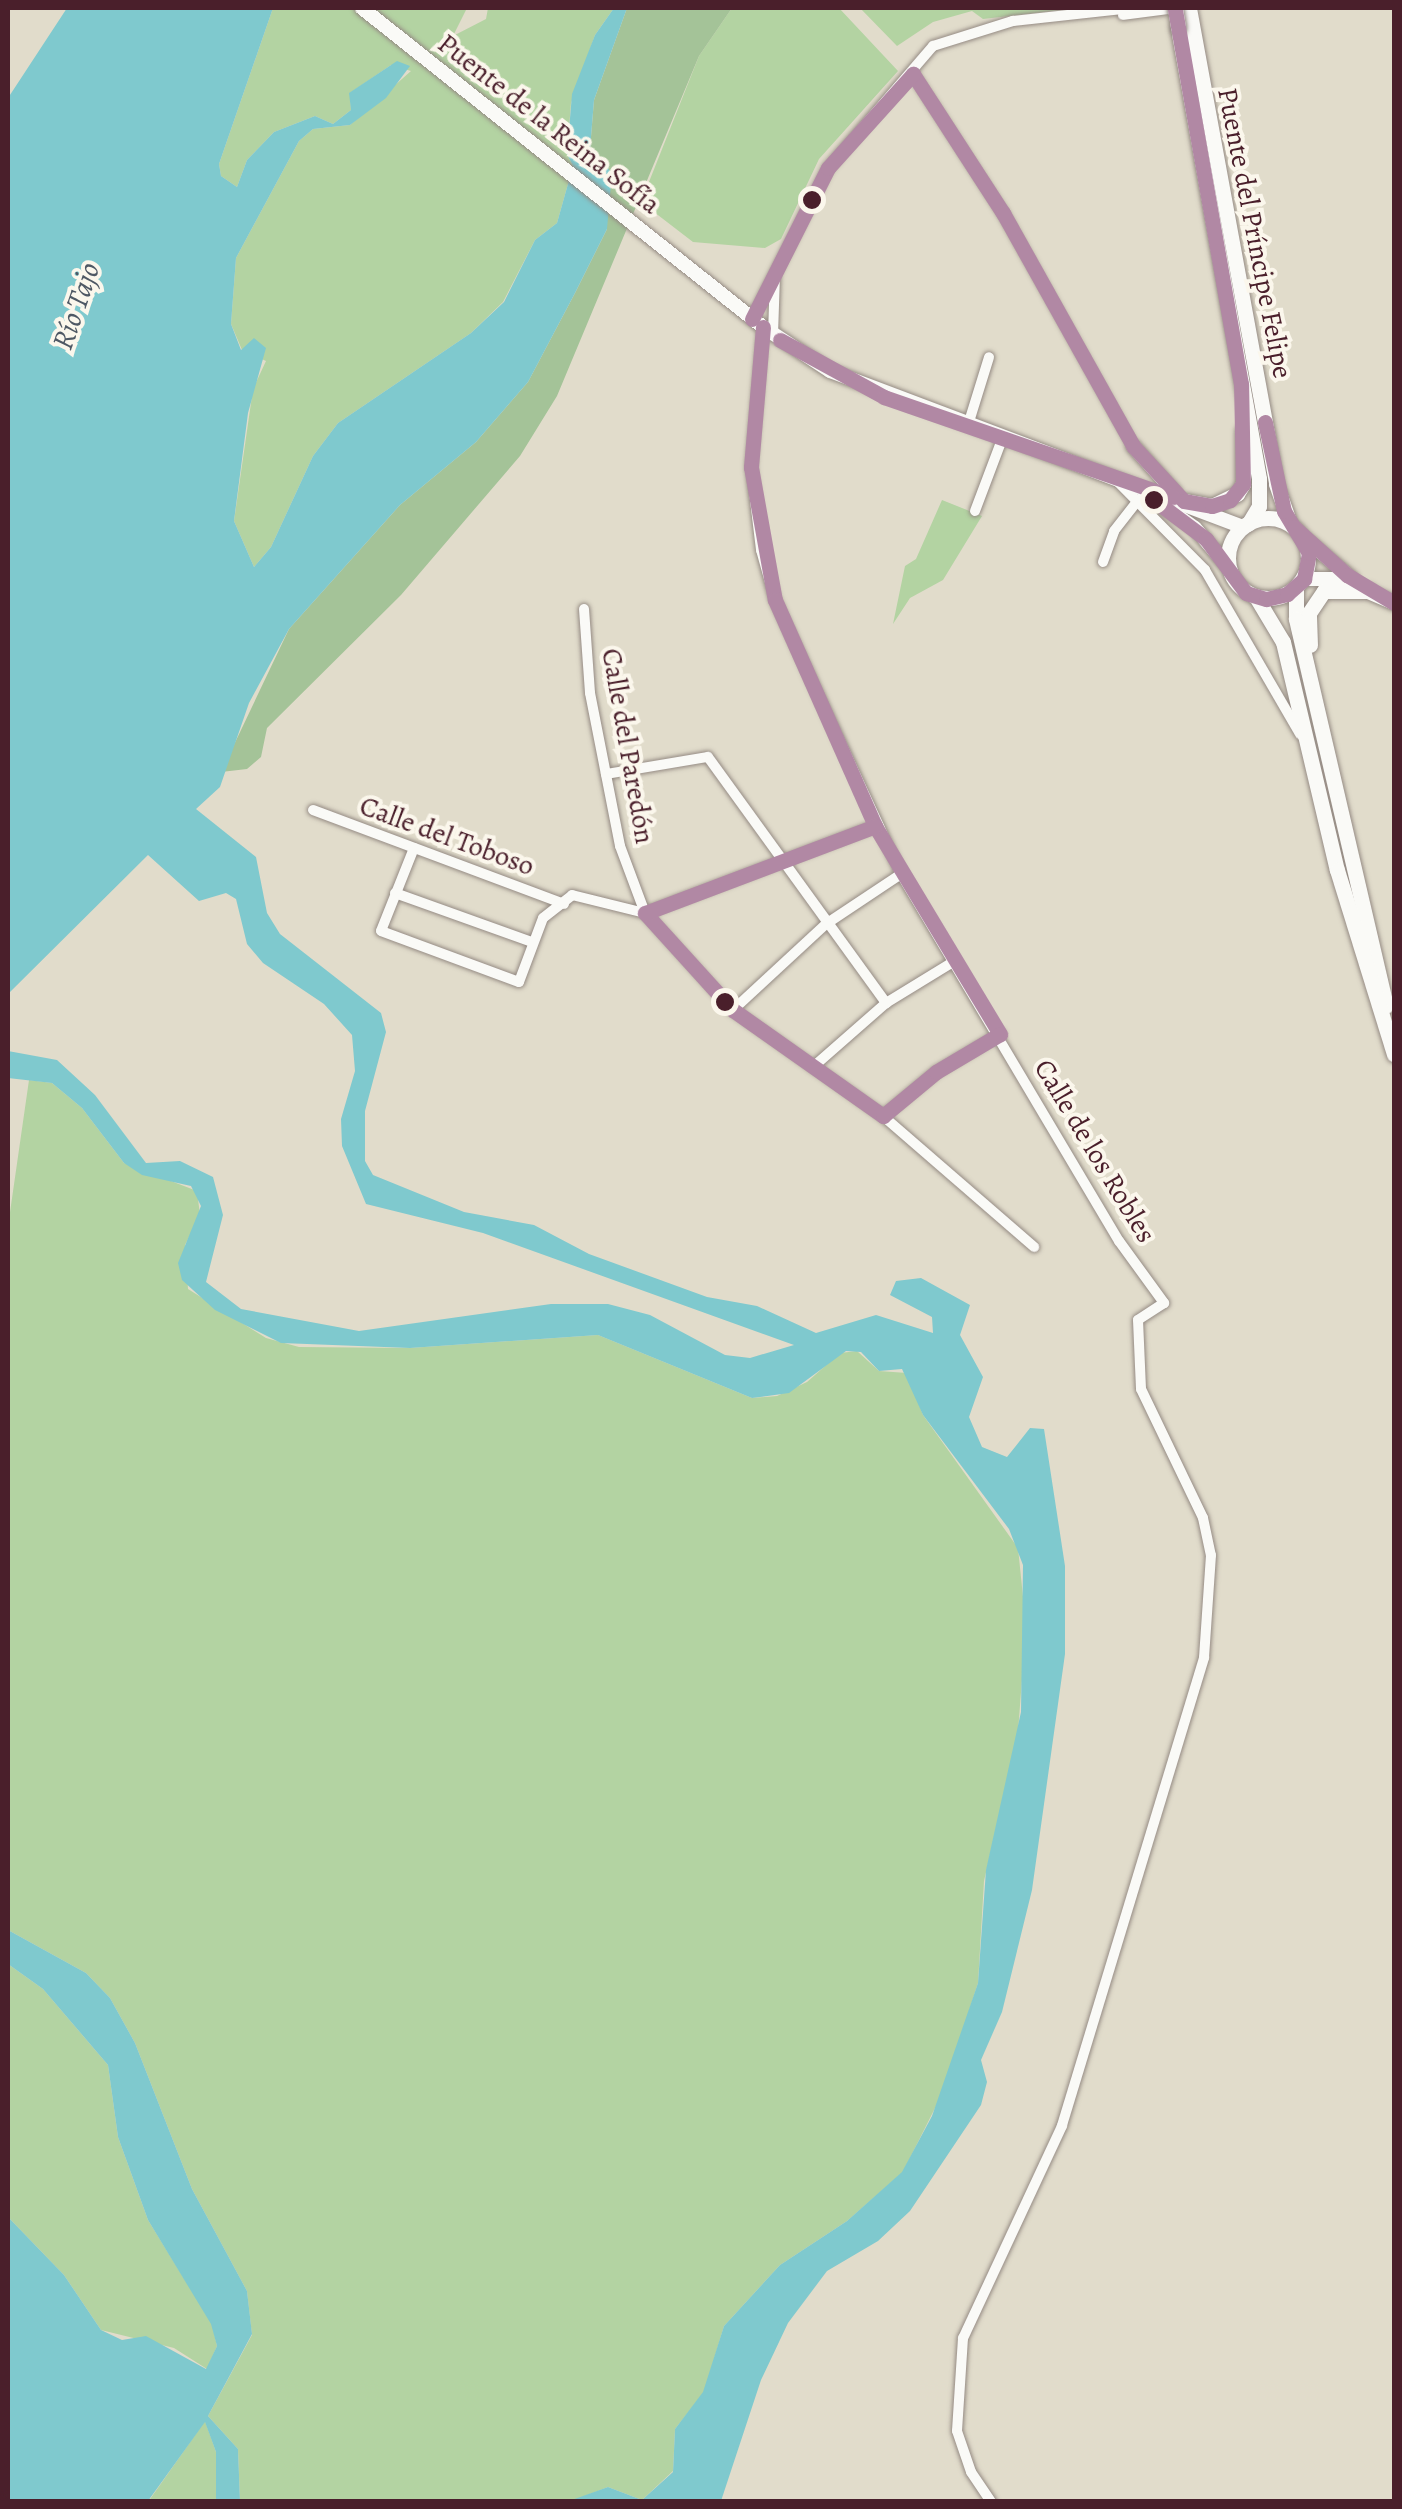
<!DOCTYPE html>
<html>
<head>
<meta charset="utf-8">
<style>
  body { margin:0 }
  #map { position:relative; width:1402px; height:2509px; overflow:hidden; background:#e1dccb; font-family:Alegreya,serif }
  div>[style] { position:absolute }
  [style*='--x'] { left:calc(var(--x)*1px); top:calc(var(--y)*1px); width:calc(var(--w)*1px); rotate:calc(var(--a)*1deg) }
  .green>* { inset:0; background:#b3d3a2 }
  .forest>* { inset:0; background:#a4c398 }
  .water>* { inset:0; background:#7fc9ce }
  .roads { filter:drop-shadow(0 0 2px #958b84) drop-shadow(0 0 2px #958b84) }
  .minor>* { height:10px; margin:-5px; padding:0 5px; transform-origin:5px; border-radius:5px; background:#fafaf7 }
  .secondary>* { height:14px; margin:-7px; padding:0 7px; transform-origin:7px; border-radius:7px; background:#fafaf7 }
  .primary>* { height:15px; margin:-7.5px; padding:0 7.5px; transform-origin:7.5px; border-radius:7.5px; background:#fafaf7 }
  .primary>.ring { margin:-7.5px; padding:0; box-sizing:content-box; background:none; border:15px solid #fafaf7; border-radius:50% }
  .bridges { filter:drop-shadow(0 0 2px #958b84) drop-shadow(0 0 2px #958b84) }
  .primary-bridge>* { height:15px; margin:-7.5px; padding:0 7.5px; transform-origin:7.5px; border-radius:7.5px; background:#fafaf7 }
  .bus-1>* { height:15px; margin:-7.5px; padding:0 7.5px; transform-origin:7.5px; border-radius:7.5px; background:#b188a4 }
  .dots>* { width:28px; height:28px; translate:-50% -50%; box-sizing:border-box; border:5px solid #fbf7ec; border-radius:50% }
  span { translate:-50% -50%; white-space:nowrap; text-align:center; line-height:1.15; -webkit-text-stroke:8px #fbf7ec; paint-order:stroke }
  .street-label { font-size:28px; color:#4a1f2b }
  .water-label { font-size:30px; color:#4e5864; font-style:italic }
  .frame { position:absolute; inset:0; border:10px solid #4a1f2b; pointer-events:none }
</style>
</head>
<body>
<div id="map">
  <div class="green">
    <div style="clip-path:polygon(273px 8px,467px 8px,453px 36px,486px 19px,488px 8px,614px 8px,595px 35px,571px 103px,567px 154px,573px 166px,557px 223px,535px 240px,503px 302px,471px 333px,338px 423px,313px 456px,271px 547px,254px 567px,234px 521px,253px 389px,266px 361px,242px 350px,231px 324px,236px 258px,299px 141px,313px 129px,350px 125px,411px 71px,391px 65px,350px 93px,351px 110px,333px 124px,315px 116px,274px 132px,247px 160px,237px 187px,221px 176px,219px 164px)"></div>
    <div style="clip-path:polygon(732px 8px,839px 8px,898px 71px,819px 159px,781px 239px,765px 248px,693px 242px,641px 202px,699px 56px)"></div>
    <div style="clip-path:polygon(860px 8px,1078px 8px,983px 19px,972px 11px,933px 22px,897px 46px)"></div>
    <div style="clip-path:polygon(942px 500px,982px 516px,943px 580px,910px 598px,893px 624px,905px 566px,916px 559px)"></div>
    <div style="clip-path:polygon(29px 1080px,52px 1083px,82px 1108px,124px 1163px,197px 1191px,200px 1215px,185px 1245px,188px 1289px,266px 1338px,299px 1347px,410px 1348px,598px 1335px,752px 1398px,777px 1396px,807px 1382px,840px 1353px,857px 1351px,879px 1371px,907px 1373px,923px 1415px,1018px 1548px,1026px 1626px,1018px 1732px,984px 1881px,978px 1983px,942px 2094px,903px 2172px,847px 2221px,780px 2265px,724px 2326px,704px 2392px,675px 2429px,673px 2471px,642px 2500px,608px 2487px,569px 2502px,240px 2501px,238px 2449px,208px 2416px,252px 2335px,247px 2291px,192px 2189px,135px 2043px,110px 1998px,86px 1973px,8px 1930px,8px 1226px)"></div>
    <div style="clip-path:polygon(8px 1964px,43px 1989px,108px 2065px,118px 2137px,148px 2220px,212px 2324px,217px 2346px,207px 2369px,174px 2348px,101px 2330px,64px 2275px,8px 2217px)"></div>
    <div style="clip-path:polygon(205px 2421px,216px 2452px,216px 2501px,148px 2502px)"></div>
  </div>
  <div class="forest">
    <div style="clip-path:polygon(627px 8px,732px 8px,699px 56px,557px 396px,520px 456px,401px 595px,267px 728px,261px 757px,247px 769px,221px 772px,289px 629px,400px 505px,476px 442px,528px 382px,575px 293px,607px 229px,590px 149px,594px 100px)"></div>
  </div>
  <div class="water">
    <div style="clip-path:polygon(67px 8px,273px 8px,219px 164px,221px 176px,237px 187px,247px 160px,274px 132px,315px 116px,333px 124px,351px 110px,349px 93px,397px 61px,410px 66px,386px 98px,350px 125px,313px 129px,299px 141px,236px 258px,231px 324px,241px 350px,254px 338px,266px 348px,248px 413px,234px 521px,254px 567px,271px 547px,313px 456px,338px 423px,471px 333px,504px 302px,535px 240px,557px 223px,573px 166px,567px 154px,572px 94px,595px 35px,614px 8px,627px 8px,594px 100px,590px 149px,612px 173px,607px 229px,575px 293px,528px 382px,476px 442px,400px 505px,289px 629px,249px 703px,220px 787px,196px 809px,256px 857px,267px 913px,280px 934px,381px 1013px,386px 1032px,365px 1111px,365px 1161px,373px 1175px,464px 1212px,534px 1225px,589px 1254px,707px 1297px,757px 1306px,816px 1333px,876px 1315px,933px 1333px,932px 1317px,890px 1295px,896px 1281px,921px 1278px,970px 1305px,960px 1335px,983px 1377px,969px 1417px,982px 1447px,1007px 1457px,1030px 1428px,1044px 1429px,1065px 1566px,1065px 1654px,1032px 1890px,1002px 2012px,981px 2060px,987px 2082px,981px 2105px,910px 2211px,878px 2241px,827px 2271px,788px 2323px,761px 2380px,721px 2501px,569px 2501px,608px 2487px,642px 2500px,673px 2472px,675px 2429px,703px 2392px,724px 2326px,780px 2265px,847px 2221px,902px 2172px,932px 2116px,978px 1983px,986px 1870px,1021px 1712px,1023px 1565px,1009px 1529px,923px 1415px,902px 1369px,879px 1371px,861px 1352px,846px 1351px,789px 1393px,752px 1398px,598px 1335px,410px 1348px,281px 1343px,215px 1310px,182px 1280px,178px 1263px,201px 1206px,191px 1186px,142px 1175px,124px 1163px,82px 1108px,52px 1083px,8px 1078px,8px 1051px,57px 1060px,95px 1095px,146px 1163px,180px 1161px,213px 1177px,223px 1215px,206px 1282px,241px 1309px,359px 1331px,551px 1304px,608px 1304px,650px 1315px,725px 1355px,750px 1358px,794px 1345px,483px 1233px,366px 1204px,342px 1146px,341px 1119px,355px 1071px,352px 1035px,324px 1004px,263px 963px,247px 944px,236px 899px,226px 893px,199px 901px,148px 855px,8px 994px,8px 98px)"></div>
    <div style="clip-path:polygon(8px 1930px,86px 1973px,110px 1998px,135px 2043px,192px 2189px,247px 2291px,252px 2334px,208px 2416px,238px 2449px,240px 2501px,216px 2501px,216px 2452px,205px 2422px,148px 2501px,8px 2501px,8px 2217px,64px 2275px,101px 2330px,122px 2340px,146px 2336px,206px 2369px,217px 2346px,211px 2324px,148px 2220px,118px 2137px,108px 2065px,43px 1989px,8px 1964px)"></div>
  </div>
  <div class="roads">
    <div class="minor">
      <div style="--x:1123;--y:15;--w:54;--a:-7.4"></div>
      <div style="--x:913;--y:74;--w:166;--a:57.1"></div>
      <div style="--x:1003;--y:213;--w:267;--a:60.8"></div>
      <div style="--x:752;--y:319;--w:169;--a:-63.3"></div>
      <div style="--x:828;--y:168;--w:161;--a:-49.3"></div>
      <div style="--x:933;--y:46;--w:84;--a:-17.4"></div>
      <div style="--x:1013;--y:21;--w:119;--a:-6.3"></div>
      <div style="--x:763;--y:327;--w:141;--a:94.9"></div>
      <div style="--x:751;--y:467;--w:84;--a:83.1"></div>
      <div style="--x:761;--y:550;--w:52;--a:74.4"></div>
      <div style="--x:775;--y:600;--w:302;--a:65.3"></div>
      <div style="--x:901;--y:874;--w:427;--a:59.3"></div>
      <div style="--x:1119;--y:1241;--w:77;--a:54"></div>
      <div style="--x:1164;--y:1303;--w:31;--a:147"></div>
      <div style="--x:1138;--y:1320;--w:69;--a:87.5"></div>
      <div style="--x:1141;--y:1389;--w:143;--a:64.3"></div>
      <div style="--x:1203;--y:1518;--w:38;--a:78"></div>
      <div style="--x:1211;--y:1555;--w:103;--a:93.9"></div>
      <div style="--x:1204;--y:1658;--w:489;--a:106.9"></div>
      <div style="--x:1062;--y:2126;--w:234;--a:115"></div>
      <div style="--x:963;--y:2338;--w:93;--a:93.7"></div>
      <div style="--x:957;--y:2431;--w:43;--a:71.1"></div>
      <div style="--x:971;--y:2472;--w:36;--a:56"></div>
      <div style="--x:773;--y:335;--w:61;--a:-88.1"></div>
      <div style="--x:968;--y:425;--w:71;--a:-72.8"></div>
      <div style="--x:1118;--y:482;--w:124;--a:45.3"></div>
      <div style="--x:1205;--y:570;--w:190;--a:59.9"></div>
      <div style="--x:975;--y:511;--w:79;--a:-69.3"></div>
      <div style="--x:1103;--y:562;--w:33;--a:-70"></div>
      <div style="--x:1114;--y:531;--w:39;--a:-52"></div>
      <div style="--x:584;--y:609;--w:84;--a:85.9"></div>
      <div style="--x:590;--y:693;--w:156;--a:78.9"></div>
      <div style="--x:620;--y:846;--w:72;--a:69.5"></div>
      <div style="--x:645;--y:913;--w:131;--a:47.8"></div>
      <div style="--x:733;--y:1010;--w:184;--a:35.2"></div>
      <div style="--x:883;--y:1116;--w:200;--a:40.9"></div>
      <div style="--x:606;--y:774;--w:103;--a:-9.5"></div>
      <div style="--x:708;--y:757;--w:304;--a:54.1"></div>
      <div style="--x:313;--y:810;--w:268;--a:20.5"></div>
      <div style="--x:414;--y:848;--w:89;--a:111.7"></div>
      <div style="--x:381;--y:931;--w:147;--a:20.3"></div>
      <div style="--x:519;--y:982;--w:68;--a:-69.4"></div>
      <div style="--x:543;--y:918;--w:37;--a:-38"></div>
      <div style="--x:572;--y:895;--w:75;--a:13.9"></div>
      <div style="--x:395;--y:893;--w:145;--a:19.7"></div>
      <div style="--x:645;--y:913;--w:246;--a:-20.7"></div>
      <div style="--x:733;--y:1010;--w:127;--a:-42.8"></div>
      <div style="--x:826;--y:924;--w:90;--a:-33.7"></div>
      <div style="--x:813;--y:1067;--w:97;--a:-41.2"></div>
      <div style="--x:886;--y:1003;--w:79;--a:-31.5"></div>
      <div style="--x:883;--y:1116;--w:69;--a:-39.7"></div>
      <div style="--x:936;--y:1072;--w:74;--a:-30.7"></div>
    </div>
    <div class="secondary">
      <div style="--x:362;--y:8;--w:512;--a:38.5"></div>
      <div style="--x:763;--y:327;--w:80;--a:33.3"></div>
      <div style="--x:830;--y:371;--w:441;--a:20.7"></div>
      <div style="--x:1133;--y:446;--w:64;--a:48.1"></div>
      <div style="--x:1144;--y:492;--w:62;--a:35.2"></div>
      <div style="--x:1195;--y:528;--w:52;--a:49.6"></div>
      <div style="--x:1302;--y:536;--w:66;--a:40.7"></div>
      <div style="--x:1304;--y:579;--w:34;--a:0"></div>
      <div style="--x:1338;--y:579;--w:61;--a:23.2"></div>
    </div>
    <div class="primary">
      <div style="--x:1189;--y:8;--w:484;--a:79.6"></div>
      <div style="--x:1276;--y:484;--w:42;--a:70.7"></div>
      <div style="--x:1178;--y:28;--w:458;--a:79.8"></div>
      <div style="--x:1259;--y:479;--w:27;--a:90"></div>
      <div style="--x:1259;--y:506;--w:21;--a:121"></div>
      <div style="--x:1184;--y:501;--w:28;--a:10"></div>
      <div style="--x:1212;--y:506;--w:28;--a:-26"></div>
      <div style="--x:1237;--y:494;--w:12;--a:-59"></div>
      <div style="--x:1243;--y:484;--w:53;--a:-90"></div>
      <div class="ring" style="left:1228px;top:518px;width:65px;height:65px"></div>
      <div style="--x:1296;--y:588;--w:31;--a:90"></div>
      <div style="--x:1296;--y:619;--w:397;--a:76.9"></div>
      <div style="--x:1256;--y:597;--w:52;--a:59"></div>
      <div style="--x:1283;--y:642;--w:234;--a:76.7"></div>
      <div style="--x:1337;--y:870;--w:193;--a:72.8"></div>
      <div style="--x:1310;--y:645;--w:32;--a:-92"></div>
      <div style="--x:1309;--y:613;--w:27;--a:-56"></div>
      <div style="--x:1324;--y:591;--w:45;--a:0"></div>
    </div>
  </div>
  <div class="bridges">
    <div class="primary-bridge">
      <div style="--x:1175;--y:8;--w:20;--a:81"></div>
    </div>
  </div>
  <div class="bus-1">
    <div style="--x:913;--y:74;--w:166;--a:57.1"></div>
    <div style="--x:1003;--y:213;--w:267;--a:60.8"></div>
    <div style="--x:1133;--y:446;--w:75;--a:47.2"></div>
    <div style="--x:1184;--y:501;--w:28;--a:10"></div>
    <div style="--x:1212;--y:506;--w:19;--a:-18"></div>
    <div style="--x:1230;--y:500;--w:21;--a:-51"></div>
    <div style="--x:1243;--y:484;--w:100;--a:-91.1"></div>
    <div style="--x:1241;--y:384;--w:382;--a:-100"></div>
    <div style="--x:752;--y:319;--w:169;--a:-63.3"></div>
    <div style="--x:828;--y:168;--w:127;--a:-47.9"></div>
    <div style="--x:763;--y:327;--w:141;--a:94.9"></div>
    <div style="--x:751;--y:467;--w:135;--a:79.8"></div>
    <div style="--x:775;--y:600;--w:247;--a:66.1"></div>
    <div style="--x:875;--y:826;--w:243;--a:59"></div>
    <div style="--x:780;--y:340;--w:119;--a:28.7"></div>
    <div style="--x:884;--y:397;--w:306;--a:19.1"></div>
    <div style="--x:1154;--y:500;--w:65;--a:36.9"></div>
    <div style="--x:1206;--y:539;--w:67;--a:53.5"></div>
    <div style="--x:1246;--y:593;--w:21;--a:17"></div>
    <div style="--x:1266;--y:599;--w:22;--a:-13"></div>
    <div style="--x:1287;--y:594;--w:23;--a:-41"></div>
    <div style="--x:1304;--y:579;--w:26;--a:-79"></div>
    <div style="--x:1309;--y:553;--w:49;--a:-120.8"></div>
    <div style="--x:1284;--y:511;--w:91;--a:-102.1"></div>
    <div style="--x:1294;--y:527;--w:72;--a:42.2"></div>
    <div style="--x:1347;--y:575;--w:55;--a:30.8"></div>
    <div style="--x:645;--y:913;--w:131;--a:47.8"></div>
    <div style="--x:733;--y:1010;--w:184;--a:35.2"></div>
    <div style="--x:645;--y:913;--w:246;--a:-20.7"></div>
    <div style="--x:883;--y:1116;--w:69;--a:-39.7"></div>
    <div style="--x:936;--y:1072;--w:74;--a:-30.7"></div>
  </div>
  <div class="dots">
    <div style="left:812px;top:200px;background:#4a1f2b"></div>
    <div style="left:1154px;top:500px;background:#4a1f2b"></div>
    <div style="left:725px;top:1002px;background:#4a1f2b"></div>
  </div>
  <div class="street-label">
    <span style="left:549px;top:124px;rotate:38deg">Puente de la Reina Sofía</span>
    <span style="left:1255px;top:233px;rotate:79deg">Puente del Príncipe Felipe</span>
    <span style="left:628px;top:746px;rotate:80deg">Calle del Paredón</span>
    <span style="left:447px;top:836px;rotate:20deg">Calle del Toboso</span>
    <span style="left:1095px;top:1151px;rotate:59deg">Calle de los Robles</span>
  </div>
  <div class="water-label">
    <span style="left:76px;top:306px;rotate:-71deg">Río Tajo</span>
  </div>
  <div class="frame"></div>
</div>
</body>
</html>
